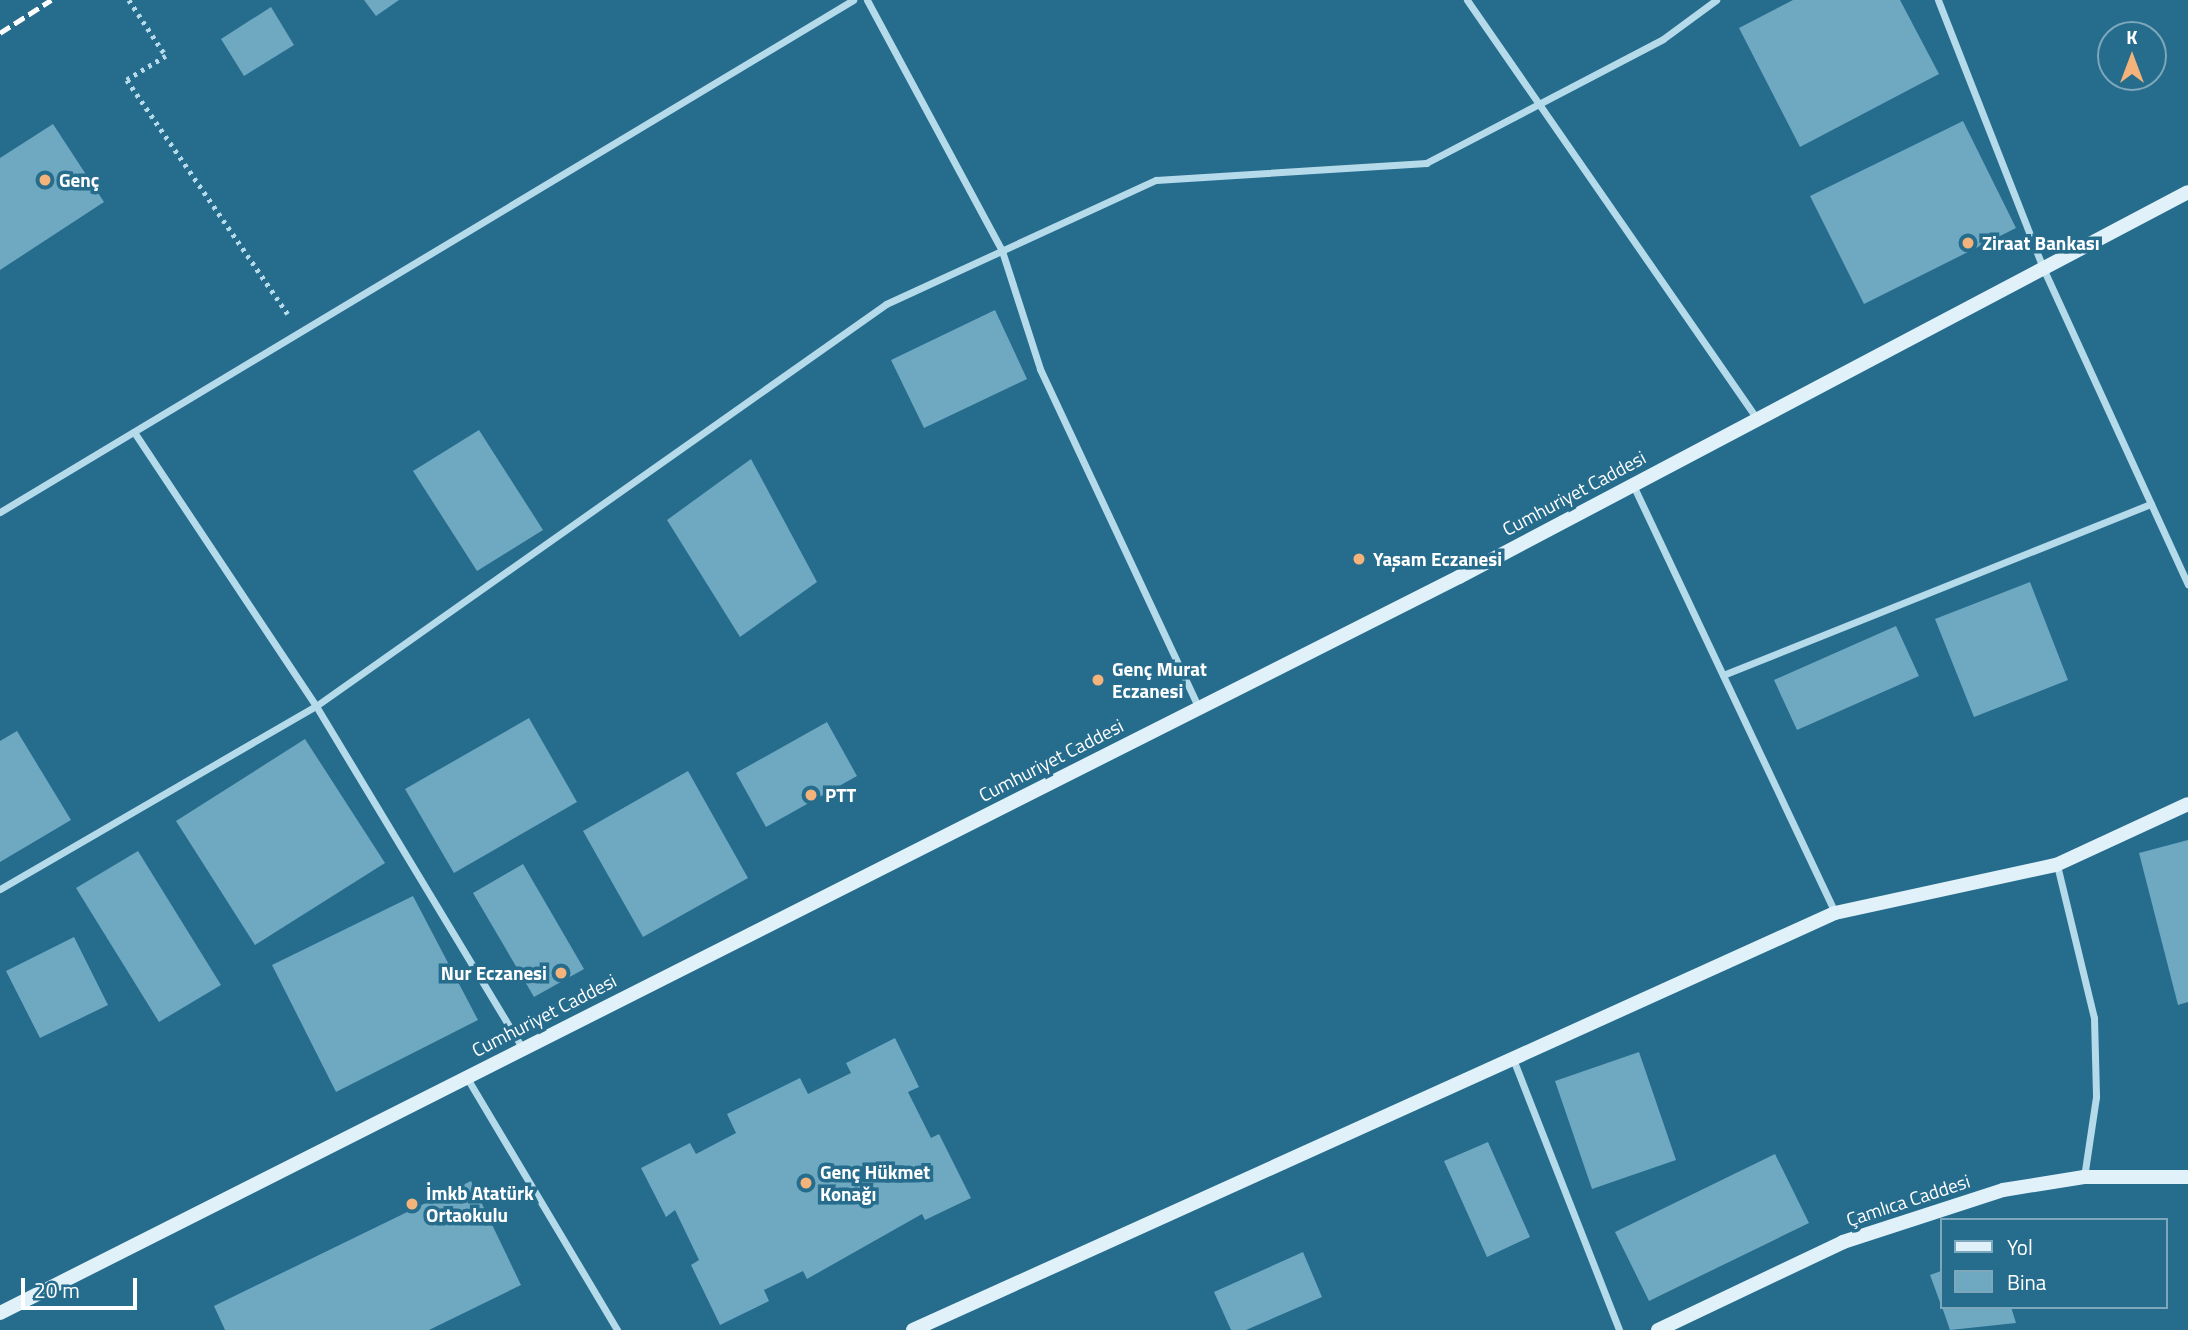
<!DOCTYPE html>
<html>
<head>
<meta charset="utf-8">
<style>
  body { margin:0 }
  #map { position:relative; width:2188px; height:1330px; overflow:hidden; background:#266c8d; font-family:"Titillium Web",sans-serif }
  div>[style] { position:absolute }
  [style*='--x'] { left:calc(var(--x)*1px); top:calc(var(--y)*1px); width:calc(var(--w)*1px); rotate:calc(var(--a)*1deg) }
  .building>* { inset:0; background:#6ea8c1 }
  .path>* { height:4.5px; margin-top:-2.25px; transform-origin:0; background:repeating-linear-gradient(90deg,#b5daea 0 3.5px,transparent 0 8.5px) }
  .street>* { height:7px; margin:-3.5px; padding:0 3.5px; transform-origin:3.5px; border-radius:3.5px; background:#b5daea }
  .secondary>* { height:14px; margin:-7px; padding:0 7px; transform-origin:7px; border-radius:7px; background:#e0f1f9 }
  .rail>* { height:5px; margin-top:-2.5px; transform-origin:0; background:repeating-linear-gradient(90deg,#fff 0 12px,transparent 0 17px) }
  .dots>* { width:19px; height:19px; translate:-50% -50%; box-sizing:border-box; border:4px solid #266c8d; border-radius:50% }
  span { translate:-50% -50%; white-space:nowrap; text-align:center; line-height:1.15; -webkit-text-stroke:7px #266c8d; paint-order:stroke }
  .poi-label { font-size:19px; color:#fff; font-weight:700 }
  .left { translate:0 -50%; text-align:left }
  .right { translate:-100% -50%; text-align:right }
  .street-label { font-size:19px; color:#fff }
  .legend { position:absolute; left:1940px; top:1218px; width:228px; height:91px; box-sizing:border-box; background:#266c8d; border:2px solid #7da7bb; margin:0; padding:9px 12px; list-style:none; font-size:21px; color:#fff }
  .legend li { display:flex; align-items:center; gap:14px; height:35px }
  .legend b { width:35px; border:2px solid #7da7bb }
  .north { position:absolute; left:2097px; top:21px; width:70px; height:70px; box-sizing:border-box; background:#266c8d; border:2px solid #7da7bb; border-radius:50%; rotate:0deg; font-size:19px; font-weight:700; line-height:28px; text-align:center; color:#fff }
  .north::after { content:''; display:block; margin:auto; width:24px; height:32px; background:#f4b37a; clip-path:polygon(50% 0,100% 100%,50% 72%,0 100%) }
  .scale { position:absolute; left:21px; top:1278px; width:116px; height:32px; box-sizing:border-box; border:4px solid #fff; border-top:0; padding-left:9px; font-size:21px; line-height:24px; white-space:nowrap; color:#fff; -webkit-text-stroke:5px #266c8d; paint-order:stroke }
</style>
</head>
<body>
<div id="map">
  <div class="building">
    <div style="clip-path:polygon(364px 0,399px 0,376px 16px)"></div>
    <div style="clip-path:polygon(1793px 0,1900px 0,1939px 74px,1800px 147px,1739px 28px)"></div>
    <div style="clip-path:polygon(271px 7px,294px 45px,244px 76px,221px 39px)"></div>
    <div style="clip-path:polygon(1963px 121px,2016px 228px,1864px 304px,1810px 196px)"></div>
    <div style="clip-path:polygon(53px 124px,104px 202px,0 270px,0 158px)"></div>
    <div style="clip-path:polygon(995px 310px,1027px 379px,924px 428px,891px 360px)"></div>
    <div style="clip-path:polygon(479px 430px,543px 530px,477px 571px,413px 471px)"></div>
    <div style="clip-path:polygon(751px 459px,817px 582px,740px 637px,667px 520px)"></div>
    <div style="clip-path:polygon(2030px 582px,2068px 680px,1974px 717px,1935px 619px)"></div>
    <div style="clip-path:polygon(1896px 626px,1919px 676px,1797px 730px,1774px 680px)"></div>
    <div style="clip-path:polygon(529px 718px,577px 802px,454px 873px,405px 789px)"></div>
    <div style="clip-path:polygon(827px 722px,857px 776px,766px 827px,736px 773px)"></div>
    <div style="clip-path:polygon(17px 731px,71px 820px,0 862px,0 741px)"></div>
    <div style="clip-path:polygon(305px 739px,385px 863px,255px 945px,176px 821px)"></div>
    <div style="clip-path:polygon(688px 771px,748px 878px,643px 937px,583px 831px)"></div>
    <div style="clip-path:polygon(2188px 840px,2188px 1002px,2178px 1005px,2139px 853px)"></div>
    <div style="clip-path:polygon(138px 851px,221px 985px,159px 1022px,76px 888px)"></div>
    <div style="clip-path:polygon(523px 864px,584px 969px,534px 997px,473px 893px)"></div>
    <div style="clip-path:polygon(413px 896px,478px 1020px,336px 1092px,272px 965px)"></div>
    <div style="clip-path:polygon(74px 937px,108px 1005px,40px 1038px,6px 971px)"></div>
    <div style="clip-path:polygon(895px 1038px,919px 1087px,908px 1092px,931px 1138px,939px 1134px,971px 1198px,925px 1220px,922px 1214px,807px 1279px,803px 1271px,764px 1290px,769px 1301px,720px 1325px,691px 1265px,699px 1260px,675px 1210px,666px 1217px,641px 1168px,690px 1143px,696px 1154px,736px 1133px,727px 1114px,800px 1078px,808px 1094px,851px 1073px,846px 1063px)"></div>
    <div style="clip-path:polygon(1639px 1052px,1676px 1160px,1592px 1189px,1555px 1081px)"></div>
    <div style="clip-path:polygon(1488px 1142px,1530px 1237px,1487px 1257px,1444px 1161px)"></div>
    <div style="clip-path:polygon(1775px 1154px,1809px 1223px,1649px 1301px,1615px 1232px)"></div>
    <div style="clip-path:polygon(471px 1181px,521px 1285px,429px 1330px,225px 1330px,214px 1306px)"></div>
    <div style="clip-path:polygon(1303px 1252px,1322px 1297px,1246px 1330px,1231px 1330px,1214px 1292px)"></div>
    <div style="clip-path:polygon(1941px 1271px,1941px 1305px,1930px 1275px)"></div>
    <div style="clip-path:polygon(1942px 1307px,2011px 1307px,2016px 1323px,1950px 1330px)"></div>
  </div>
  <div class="path">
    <div style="--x:129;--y:0;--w:67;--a:56.5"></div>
    <div style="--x:166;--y:56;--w:46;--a:148.4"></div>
    <div style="--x:127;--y:80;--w:284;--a:55.5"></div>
  </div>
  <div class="street">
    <div style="--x:867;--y:0;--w:285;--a:61.7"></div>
    <div style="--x:1002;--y:251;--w:124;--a:72.1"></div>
    <div style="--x:1040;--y:369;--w:373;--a:64.9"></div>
    <div style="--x:1467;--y:0;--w:510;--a:55.31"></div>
    <div style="--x:1938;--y:0;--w:288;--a:68.6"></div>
    <div style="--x:2043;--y:268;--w:348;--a:65.4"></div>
    <div style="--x:134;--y:432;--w:329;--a:56.4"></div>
    <div style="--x:316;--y:706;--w:398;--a:58.9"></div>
    <div style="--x:1633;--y:485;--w:473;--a:64.7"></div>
    <div style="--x:0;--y:512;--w:995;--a:-30.97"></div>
    <div style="--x:1723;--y:675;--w:461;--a:-21.8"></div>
    <div style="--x:2057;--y:865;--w:157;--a:76.4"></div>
    <div style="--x:2094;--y:1018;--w:79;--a:88.5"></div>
    <div style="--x:2096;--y:1097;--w:81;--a:98.5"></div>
    <div style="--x:0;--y:889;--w:365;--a:-30.1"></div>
    <div style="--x:316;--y:706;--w:697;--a:-35.19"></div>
    <div style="--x:886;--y:304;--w:297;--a:-24.7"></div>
    <div style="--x:1156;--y:180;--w:271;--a:-3.6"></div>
    <div style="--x:1426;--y:163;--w:267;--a:-27.6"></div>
    <div style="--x:1663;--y:39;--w:66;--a:-36.3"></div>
    <div style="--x:1513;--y:1059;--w:291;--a:68.6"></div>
    <div style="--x:467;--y:1078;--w:293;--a:59.2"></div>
  </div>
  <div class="secondary">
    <div style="--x:0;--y:1313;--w:1634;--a:-26.77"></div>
    <div style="--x:1459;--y:577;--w:824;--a:-27.84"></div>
    <div style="--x:913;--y:1330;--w:1012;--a:-24.34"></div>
    <div style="--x:1835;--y:913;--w:226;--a:-12.3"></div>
    <div style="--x:2056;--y:865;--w:145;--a:-24.8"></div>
    <div style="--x:1658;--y:1330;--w:205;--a:-25.4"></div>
    <div style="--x:1843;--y:1242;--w:168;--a:-18"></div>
    <div style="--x:2003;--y:1190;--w:82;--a:-9.1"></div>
    <div style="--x:2084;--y:1177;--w:104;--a:0"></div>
  </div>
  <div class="rail">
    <div style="--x:0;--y:33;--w:61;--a:-32.9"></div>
  </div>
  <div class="dots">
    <div style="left:45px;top:180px;background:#f4b37a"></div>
    <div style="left:1968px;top:243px;background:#f4b37a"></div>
    <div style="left:1359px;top:559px;background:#f4b37a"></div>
    <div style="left:1098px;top:680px;background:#f4b37a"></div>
    <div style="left:811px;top:795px;background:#f4b37a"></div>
    <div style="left:561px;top:973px;background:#f4b37a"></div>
    <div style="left:806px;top:1183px;background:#f4b37a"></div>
    <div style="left:412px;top:1204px;background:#f4b37a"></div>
  </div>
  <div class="poi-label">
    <span class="left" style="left:59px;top:180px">Genç</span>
    <span class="left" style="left:1982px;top:243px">Ziraat Bankası</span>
    <span class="left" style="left:1373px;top:559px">Yaşam Eczanesi</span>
    <span class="left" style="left:1112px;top:680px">Genç Murat<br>Eczanesi</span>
    <span class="left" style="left:825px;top:795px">PTT</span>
    <span class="right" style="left:547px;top:973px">Nur Eczanesi</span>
    <span class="left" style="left:820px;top:1183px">Genç Hükmet<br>Konağı</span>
    <span class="left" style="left:426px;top:1204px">İmkb Atatürk<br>Ortaokulu</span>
  </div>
  <div class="street-label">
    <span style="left:1574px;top:493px;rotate:-28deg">Cumhuriyet Caddesi</span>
    <span style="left:1051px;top:760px;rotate:-27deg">Cumhuriyet Caddesi</span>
    <span style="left:544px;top:1015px;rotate:-27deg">Cumhuriyet Caddesi</span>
    <span style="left:1908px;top:1200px;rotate:-18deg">Çamlıca Caddesi</span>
  </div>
  <ul class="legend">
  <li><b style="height:9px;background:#e0f1f9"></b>Yol</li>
  <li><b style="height:19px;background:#6ea8c1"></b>Bina</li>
  </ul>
  <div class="north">K</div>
  <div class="scale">20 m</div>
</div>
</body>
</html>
